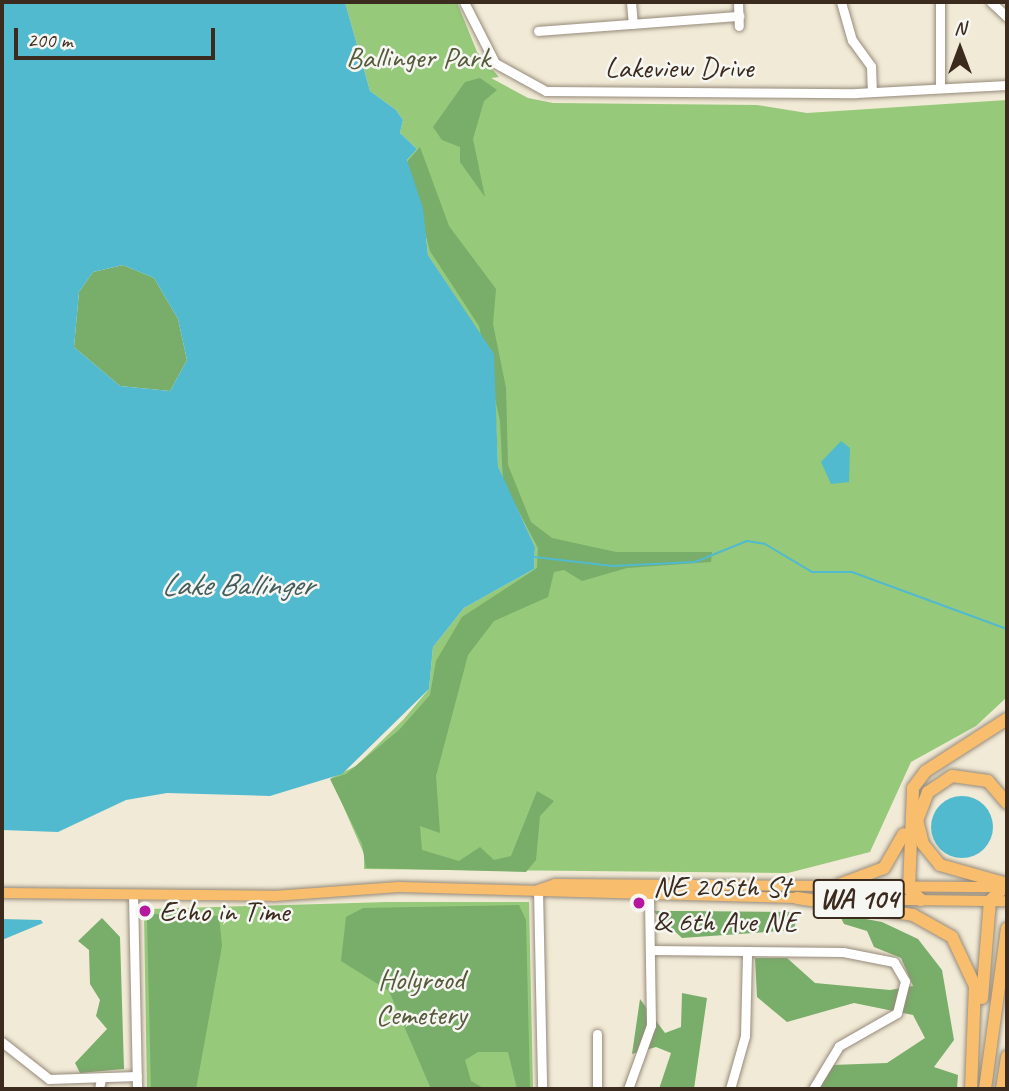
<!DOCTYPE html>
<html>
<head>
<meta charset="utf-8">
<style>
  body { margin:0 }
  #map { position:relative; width:1009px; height:1091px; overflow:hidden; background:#f1ead6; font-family:Caveat,sans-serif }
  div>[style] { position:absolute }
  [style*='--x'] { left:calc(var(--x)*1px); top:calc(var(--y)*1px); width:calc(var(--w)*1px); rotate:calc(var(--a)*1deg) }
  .green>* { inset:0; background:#96c97a }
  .forest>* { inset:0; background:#78ad6a }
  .water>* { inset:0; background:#51bacf }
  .round { border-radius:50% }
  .stream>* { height:2px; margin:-1px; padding:0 1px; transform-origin:1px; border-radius:1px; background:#51bacf }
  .roads { filter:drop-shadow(0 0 2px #968a7a) drop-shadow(0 0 2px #968a7a) }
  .minor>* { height:9px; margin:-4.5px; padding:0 4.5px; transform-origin:4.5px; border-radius:4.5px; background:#fff }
  .major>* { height:10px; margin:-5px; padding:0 5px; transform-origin:5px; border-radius:5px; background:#f9be6d }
  .highway>* { height:12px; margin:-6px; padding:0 6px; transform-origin:6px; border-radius:6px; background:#f9be6d }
  .dots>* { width:19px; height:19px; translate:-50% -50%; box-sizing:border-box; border:4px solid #f6f6f2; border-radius:50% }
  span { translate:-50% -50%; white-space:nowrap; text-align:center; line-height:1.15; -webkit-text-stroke:5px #f6f6f2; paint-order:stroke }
  .shield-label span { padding:2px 5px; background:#f6f6f2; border:2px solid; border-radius:5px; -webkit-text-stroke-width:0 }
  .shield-label { font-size:28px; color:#3b2a1e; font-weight:700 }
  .park-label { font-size:30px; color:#565a3a }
  .street-label { font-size:30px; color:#3b2a1e }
  .poi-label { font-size:30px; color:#3b2a1e }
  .left { translate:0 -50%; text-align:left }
  .water-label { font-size:32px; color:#435c5c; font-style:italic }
  .frame { position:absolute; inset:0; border:4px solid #3b2a1e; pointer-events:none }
  .north { position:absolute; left:925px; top:14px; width:70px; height:70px; -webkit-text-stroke:5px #f6f6f2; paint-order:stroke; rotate:0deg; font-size:19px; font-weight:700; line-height:28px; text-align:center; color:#3b2a1e }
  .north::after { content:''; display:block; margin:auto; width:24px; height:32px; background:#3b2a1e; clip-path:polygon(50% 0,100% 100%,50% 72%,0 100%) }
  .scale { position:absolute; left:14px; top:28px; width:201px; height:32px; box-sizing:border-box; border:4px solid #3b2a1e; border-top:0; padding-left:9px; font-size:21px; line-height:24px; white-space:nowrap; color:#3b2a1e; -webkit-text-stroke:5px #f6f6f2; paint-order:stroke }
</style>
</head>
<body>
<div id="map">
  <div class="green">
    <div style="clip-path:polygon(345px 2px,457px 2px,477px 52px,499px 77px,491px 78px,528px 98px,553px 103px,757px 105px,807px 113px,1007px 100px,1007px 697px,976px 726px,911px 762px,870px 852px,788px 873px,364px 869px,364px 854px,331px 778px,356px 766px,403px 720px,429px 689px,433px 647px,464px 608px,534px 569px,535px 547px,498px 466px,493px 354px,428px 255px,423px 208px,407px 160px,417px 149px,400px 133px,403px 120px,396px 110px,370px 91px)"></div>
    <div style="clip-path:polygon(387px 902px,529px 902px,533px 1089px,147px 1089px,144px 914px,150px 909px)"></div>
  </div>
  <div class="forest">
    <div style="clip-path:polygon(480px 78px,497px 90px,484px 101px,473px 139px,485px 197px,460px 162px,460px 147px,442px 140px,433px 127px,465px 82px)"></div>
    <div style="clip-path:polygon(420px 147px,449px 226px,496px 289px,493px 324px,506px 388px,508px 465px,531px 522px,552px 538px,616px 552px,712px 552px,711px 562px,627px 568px,582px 581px,564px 570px,554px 572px,548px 597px,494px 621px,468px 655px,436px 776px,440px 833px,420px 826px,422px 850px,459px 861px,480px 847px,494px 860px,511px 856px,537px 791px,554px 801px,540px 816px,536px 860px,526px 872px,366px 868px,362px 844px,330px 779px,346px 774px,399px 730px,430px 695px,436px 661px,462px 617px,537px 568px,538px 548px,503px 482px,500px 421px,479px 326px,430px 251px,406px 163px)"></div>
    <div style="clip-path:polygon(123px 265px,154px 278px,178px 319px,187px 360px,170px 391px,120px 386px,74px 347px,79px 292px,93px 272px)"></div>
    <div style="clip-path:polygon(519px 905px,526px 920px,530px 1089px,517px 1089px,508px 1052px,478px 1052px,465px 1060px,471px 1081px,485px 1089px,431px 1089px,389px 991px,341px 961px,346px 917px,363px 908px)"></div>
    <div style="clip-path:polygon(653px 911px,686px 911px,798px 912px,794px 930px,682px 938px)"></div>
    <div style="clip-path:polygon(153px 914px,219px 916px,222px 946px,196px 1089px,151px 1089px,147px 920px)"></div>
    <div style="clip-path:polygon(839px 914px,882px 922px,918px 939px,942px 970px,954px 1040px,934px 1067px,958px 1075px,957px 1089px,819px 1089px,832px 1065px,887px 1063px,925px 1038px,913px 1015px,854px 1003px,787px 1022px,757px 997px,755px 958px,787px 958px,815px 983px,890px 990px,913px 986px,901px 958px,874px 947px,867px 931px,844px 924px)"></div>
    <div style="clip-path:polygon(102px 918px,120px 937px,124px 1069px,80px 1073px,75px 1063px,107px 1029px,96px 1016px,100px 1000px,90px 984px,89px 950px,78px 941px)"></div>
    <div style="clip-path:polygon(682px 993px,707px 998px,694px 1089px,659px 1089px,671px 1053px,656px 1047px,632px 1054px,640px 999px,665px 1033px,681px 1027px)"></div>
  </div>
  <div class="water">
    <div style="clip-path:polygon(evenodd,2px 2px,345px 2px,370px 91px,396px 110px,403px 120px,400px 133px,417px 149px,407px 160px,423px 208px,428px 255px,494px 354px,498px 466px,535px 547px,534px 569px,464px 608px,433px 647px,429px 689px,342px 774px,270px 796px,167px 793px,126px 800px,58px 832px,2px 830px,2px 2px,123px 265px,154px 278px,178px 319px,187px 360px,170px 391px,120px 386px,74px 347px,79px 292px,93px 272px,123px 265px)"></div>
    <div style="clip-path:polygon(841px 441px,850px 448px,849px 482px,831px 484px,821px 462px)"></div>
    <div class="round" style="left:931px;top:796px;width:62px;height:62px"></div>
    <div style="clip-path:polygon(2px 919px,41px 920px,43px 923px,2px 940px)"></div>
  </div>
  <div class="stream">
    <div style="--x:535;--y:557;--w:78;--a:6.7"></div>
    <div style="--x:612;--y:566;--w:83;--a:-2.8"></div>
    <div style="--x:695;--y:562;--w:56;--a:-22"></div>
    <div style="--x:747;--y:541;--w:18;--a:9"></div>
    <div style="--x:765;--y:544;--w:55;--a:30.8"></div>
    <div style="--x:812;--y:572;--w:40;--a:0"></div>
    <div style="--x:852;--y:572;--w:165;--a:20.2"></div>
  </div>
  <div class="roads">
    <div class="minor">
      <div style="--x:464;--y:2;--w:68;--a:63.1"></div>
      <div style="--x:495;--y:63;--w:58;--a:28.8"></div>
      <div style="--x:546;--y:91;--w:310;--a:0.4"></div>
      <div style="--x:856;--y:93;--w:151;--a:-3"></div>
      <div style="--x:631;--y:2;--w:22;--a:85"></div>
      <div style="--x:738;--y:2;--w:24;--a:88"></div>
      <div style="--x:841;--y:2;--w:40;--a:74"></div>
      <div style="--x:852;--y:40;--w:32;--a:54"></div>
      <div style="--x:871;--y:66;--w:26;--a:88"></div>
      <div style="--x:940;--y:2;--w:84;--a:90"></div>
      <div style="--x:991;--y:2;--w:22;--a:43"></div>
      <div style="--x:538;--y:31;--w:202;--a:-4.3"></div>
      <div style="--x:538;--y:890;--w:199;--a:88.8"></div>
      <div style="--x:133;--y:895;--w:194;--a:88.8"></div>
      <div style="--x:651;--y:950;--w:192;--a:0.6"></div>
      <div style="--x:843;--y:952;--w:52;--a:11.1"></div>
      <div style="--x:894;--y:962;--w:22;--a:60"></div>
      <div style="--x:905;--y:981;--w:33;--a:104"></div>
      <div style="--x:897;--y:1013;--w:67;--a:150.4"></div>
      <div style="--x:839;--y:1046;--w:50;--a:121.2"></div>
      <div style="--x:597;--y:1034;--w:55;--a:90"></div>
      <div style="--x:2;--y:1042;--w:60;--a:38.2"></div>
      <div style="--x:49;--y:1079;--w:88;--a:-2"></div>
      <div style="--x:99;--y:1089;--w:10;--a:-79"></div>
      <div style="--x:628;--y:1089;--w:68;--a:-70.2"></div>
      <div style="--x:651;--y:1025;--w:128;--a:-90.9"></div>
      <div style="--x:730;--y:1089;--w:55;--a:-74.2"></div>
      <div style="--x:745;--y:1036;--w:84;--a:-88.6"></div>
    </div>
    <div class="major">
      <div style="--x:538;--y:890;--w:18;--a:-19"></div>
      <div style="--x:555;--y:884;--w:452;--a:0.4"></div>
      <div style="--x:2;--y:893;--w:272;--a:0.6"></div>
      <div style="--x:274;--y:896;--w:125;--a:-4.1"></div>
      <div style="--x:399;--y:887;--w:406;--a:1.6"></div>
      <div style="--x:832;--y:899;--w:175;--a:0.7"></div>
    </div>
    <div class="highway">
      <div style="--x:1007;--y:803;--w:29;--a:-131"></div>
      <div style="--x:988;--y:781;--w:36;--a:-172"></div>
      <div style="--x:952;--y:776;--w:29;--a:146"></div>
      <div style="--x:928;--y:792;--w:30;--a:111"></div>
      <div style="--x:917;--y:820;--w:25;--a:76"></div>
      <div style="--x:923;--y:844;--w:27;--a:51"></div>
      <div style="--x:940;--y:865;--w:70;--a:15.8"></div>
      <div style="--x:833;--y:887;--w:54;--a:-20.4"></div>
      <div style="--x:884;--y:868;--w:39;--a:-60"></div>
      <div style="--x:797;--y:898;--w:117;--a:8.3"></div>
      <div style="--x:913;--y:915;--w:45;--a:29.4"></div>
      <div style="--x:952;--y:937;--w:54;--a:64.9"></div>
      <div style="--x:975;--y:986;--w:103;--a:92.2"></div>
      <div style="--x:921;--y:900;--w:16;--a:-137"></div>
      <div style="--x:909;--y:889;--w:101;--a:-87.7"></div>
      <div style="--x:913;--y:788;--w:21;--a:-53"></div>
      <div style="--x:926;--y:771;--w:96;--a:-32.7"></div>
      <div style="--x:982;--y:998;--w:97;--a:-85.3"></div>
      <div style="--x:990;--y:901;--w:20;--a:-45"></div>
      <div style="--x:985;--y:1089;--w:162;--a:-82.2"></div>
      <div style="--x:1002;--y:1089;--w:33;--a:-81"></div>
    </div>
  </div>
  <div class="dots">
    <div style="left:639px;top:903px;background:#b5179e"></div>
    <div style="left:145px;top:911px;background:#b5179e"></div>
  </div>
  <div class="shield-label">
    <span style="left:859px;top:899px">WA 104</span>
  </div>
  <div class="park-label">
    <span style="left:418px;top:57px">Ballinger Park</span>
    <span style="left:421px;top:996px">Holyrood<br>Cemetery</span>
  </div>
  <div class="street-label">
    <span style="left:679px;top:67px">Lakeview Drive</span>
  </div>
  <div class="poi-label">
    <span class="left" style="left:653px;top:903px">NE 205th St<br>&amp; 6th Ave NE</span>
    <span class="left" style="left:159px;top:911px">Echo in Time</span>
  </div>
  <div class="water-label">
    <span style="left:237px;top:585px">Lake Ballinger</span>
  </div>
  <div class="frame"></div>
  <div class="north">N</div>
  <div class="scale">200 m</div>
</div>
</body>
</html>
